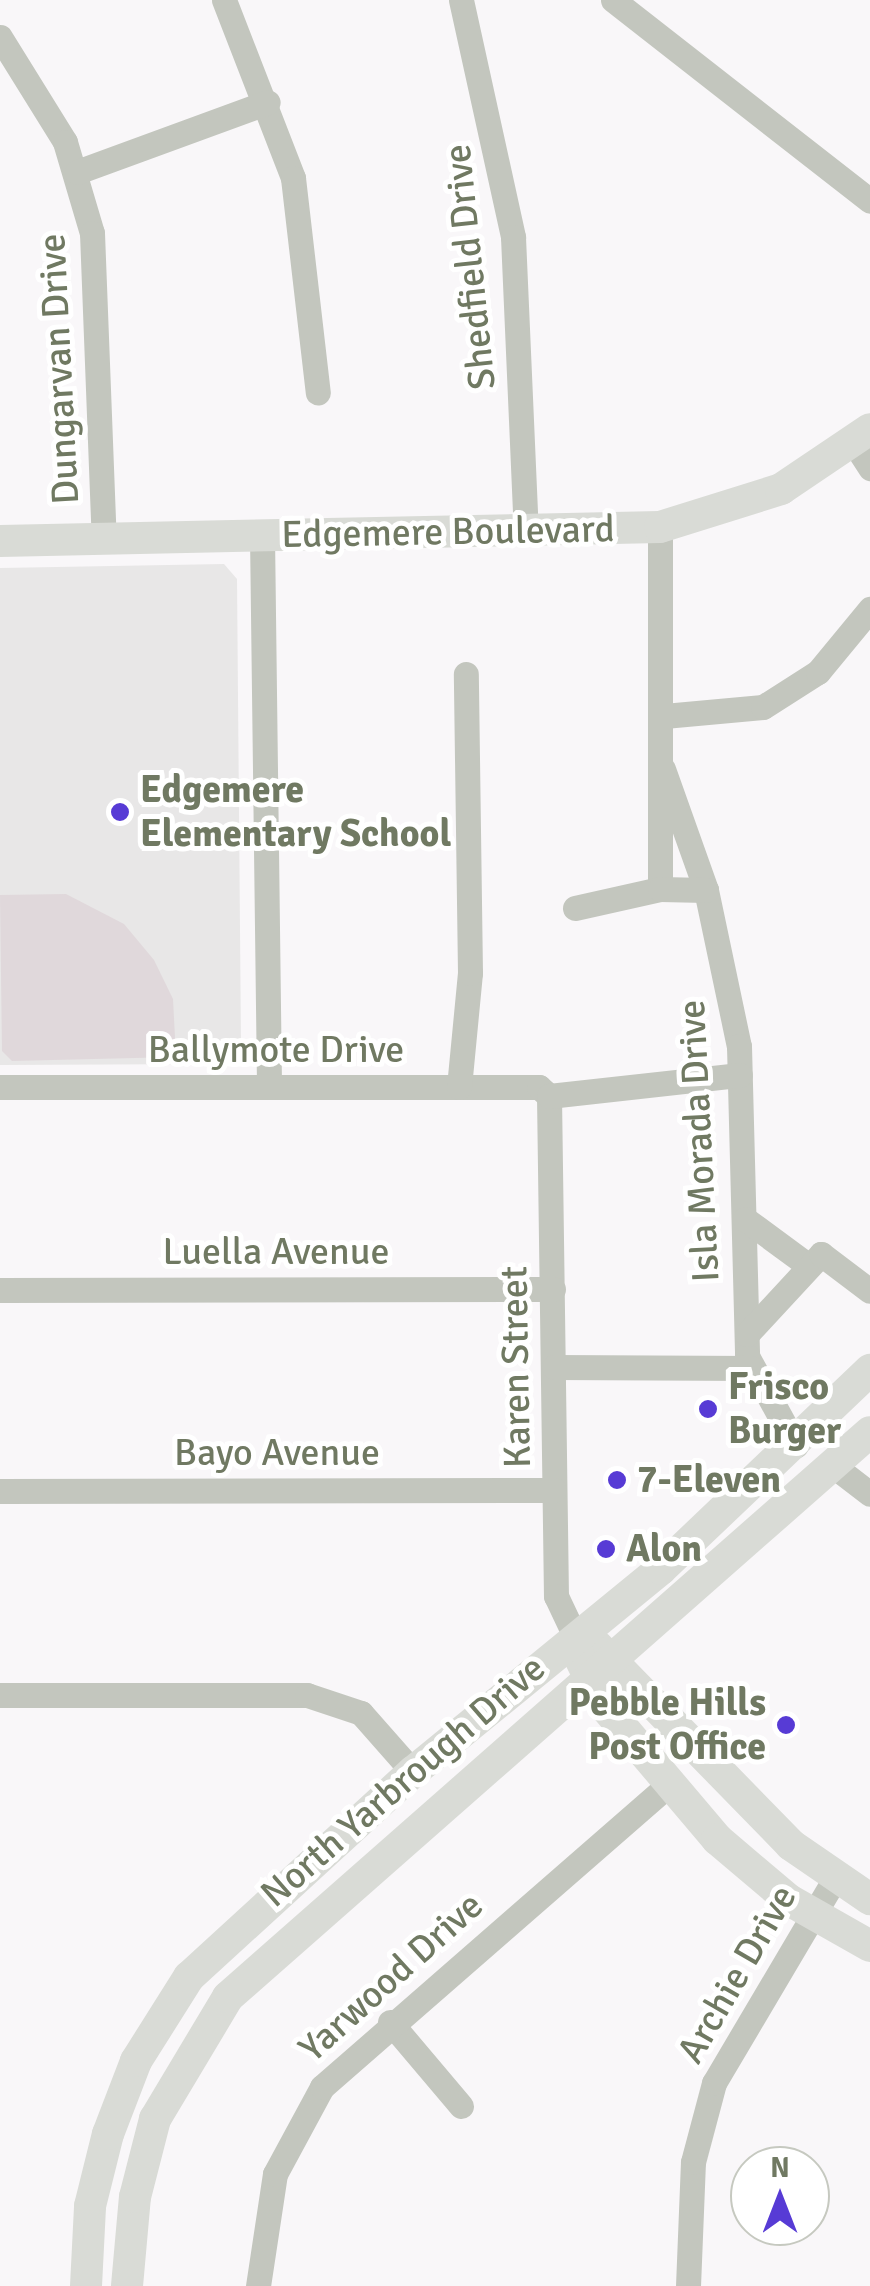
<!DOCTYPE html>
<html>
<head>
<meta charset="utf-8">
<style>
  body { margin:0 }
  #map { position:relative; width:870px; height:2286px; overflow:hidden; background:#f9f7f9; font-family:Signika,sans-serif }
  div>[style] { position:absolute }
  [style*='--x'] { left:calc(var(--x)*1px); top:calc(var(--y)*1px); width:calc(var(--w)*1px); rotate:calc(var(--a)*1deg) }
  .built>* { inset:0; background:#e8e7e7 }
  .green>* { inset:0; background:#e0d8db }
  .minor>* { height:25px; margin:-12.5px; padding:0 12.5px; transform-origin:12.5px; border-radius:12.5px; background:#c3c6be }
  .major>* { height:32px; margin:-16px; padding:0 16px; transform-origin:16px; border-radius:16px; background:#d9dbd6 }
  .dots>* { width:28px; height:28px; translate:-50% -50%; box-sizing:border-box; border:5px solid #fff; border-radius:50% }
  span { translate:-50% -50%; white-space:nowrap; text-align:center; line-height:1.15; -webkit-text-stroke:10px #fff; paint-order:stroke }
  .street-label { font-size:38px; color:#707962 }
  .poi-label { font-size:38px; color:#707962; font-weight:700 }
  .left { translate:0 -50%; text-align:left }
  .right { translate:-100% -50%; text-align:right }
  .north { position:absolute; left:730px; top:2146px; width:100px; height:100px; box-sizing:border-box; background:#fff; border:2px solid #c6c9c0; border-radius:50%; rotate:0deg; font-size:28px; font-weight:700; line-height:40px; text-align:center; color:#707962 }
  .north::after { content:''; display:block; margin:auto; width:35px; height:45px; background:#573bd5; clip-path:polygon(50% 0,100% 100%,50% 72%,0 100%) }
</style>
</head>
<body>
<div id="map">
  <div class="built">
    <div style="clip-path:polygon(224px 564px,237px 579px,241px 1045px,216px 1064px,0 1065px,0 568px)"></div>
  </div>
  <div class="green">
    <div style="clip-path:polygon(66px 894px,124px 924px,154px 960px,173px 999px,176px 1057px,12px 1061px,2px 1051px,0 895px)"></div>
  </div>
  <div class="minor">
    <div style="--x:224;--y:0;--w:191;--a:68.8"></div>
    <div style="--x:293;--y:178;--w:216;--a:83.4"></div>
    <div style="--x:461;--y:0;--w:243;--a:77.6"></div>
    <div style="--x:513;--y:237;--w:293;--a:87.5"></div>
    <div style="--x:613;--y:0;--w:326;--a:38"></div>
    <div style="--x:0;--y:37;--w:123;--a:58.2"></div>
    <div style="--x:65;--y:142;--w:95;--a:73.5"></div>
    <div style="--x:92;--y:233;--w:306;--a:87.8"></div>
    <div style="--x:77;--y:172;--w:203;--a:-20.1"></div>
    <div style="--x:854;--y:443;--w:30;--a:57"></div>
    <div style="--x:262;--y:535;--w:552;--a:89.27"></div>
    <div style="--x:664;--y:716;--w:99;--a:-5.2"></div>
    <div style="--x:763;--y:707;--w:65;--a:-32.5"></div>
    <div style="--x:818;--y:672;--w:82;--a:-50.5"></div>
    <div style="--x:663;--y:769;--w:128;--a:70.4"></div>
    <div style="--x:706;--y:890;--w:159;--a:78.1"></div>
    <div style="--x:739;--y:1046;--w:310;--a:88.5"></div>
    <div style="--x:747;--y:1356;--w:102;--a:61.4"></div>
    <div style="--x:660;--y:889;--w:362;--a:-90"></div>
    <div style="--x:575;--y:908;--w:87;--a:-12.6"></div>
    <div style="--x:660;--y:889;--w:46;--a:1.2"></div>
    <div style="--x:0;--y:1087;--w:539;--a:0"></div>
    <div style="--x:539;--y:1087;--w:13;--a:42"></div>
    <div style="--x:459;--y:1087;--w:115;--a:-84.5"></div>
    <div style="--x:470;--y:973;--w:299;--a:-90.8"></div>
    <div style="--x:549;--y:1096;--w:500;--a:89.2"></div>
    <div style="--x:556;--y:1596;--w:42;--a:64.7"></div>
    <div style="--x:549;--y:1096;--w:192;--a:-6.3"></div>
    <div style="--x:745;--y:1219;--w:79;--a:36.3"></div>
    <div style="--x:0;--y:1290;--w:553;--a:-0.1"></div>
    <div style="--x:747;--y:1334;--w:109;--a:-47.2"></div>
    <div style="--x:821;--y:1254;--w:61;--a:37.1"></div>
    <div style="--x:554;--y:1367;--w:197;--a:0.3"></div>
    <div style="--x:835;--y:1467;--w:44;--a:37.6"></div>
    <div style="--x:0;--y:1491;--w:554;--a:-0.1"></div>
    <div style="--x:0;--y:1695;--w:307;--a:0"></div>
    <div style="--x:307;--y:1695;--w:57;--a:18.4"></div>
    <div style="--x:361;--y:1713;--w:79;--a:48.6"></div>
    <div style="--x:390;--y:2022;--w:110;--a:49.8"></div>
    <div style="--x:258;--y:2286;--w:113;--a:-81.4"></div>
    <div style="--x:275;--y:2174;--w:99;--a:-61.6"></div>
    <div style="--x:322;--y:2087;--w:462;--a:-41.1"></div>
    <div style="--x:688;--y:2286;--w:124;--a:-87.7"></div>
    <div style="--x:693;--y:2162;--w:82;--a:-75.1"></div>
    <div style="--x:714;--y:2083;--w:238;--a:-59.4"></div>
  </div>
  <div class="major">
    <div style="--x:0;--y:541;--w:660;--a:-1.22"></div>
    <div style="--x:660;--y:527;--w:127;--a:-17.4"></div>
    <div style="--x:781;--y:489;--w:107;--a:-34"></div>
    <div style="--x:597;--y:1646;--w:278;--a:45.7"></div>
    <div style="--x:791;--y:1845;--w:96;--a:34.4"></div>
    <div style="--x:580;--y:1658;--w:49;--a:64.5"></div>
    <div style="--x:601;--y:1702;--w:180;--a:49.7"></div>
    <div style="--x:717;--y:1839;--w:94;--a:40.3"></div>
    <div style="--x:789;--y:1900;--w:93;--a:29.6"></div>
    <div style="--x:86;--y:2286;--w:80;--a:-87.1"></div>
    <div style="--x:90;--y:2206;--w:74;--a:-76"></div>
    <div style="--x:108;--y:2134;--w:78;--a:-69"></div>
    <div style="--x:136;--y:2061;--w:99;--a:-57.8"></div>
    <div style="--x:189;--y:1977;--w:304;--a:-42.5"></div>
    <div style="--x:413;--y:1772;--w:320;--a:-39.3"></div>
    <div style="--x:661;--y:1569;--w:289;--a:-43.6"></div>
    <div style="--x:127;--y:2286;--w:89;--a:-84.9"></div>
    <div style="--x:135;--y:2197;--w:81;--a:-75.6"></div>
    <div style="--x:155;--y:2119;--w:142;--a:-59.1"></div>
    <div style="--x:228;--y:1997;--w:855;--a:-41.35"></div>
  </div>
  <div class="dots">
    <div style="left:120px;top:812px;background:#573bd5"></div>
    <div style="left:708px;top:1409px;background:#573bd5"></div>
    <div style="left:617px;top:1480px;background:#573bd5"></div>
    <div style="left:606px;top:1549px;background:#573bd5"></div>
    <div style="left:786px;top:1725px;background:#573bd5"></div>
  </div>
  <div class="street-label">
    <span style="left:470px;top:267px;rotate:-96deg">Shedfield Drive</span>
    <span style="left:59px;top:369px;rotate:-93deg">Dungarvan Drive</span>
    <span style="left:448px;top:532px;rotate:-1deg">Edgemere Boulevard</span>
    <span style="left:276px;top:1050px">Ballymote Drive</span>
    <span style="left:699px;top:1141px;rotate:-93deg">Isla Morada Drive</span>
    <span style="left:276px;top:1252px">Luella Avenue</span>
    <span style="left:516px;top:1367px;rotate:-91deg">Karen Street</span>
    <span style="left:277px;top:1453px">Bayo Avenue</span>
    <span style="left:403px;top:1781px;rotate:-41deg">North Yarbrough Drive</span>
    <span style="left:737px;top:1974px;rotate:-60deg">Archie Drive</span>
    <span style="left:391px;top:1977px;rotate:-42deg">Yarwood Drive</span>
  </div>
  <div class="poi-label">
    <span class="left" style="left:140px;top:812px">Edgemere<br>Elementary School</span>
    <span class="left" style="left:728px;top:1409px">Frisco<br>Burger</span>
    <span class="left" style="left:637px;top:1480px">7-Eleven</span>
    <span class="left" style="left:626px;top:1549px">Alon</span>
    <span class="right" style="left:766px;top:1725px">Pebble Hills<br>Post Office</span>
  </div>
  <div class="north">N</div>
</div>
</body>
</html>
